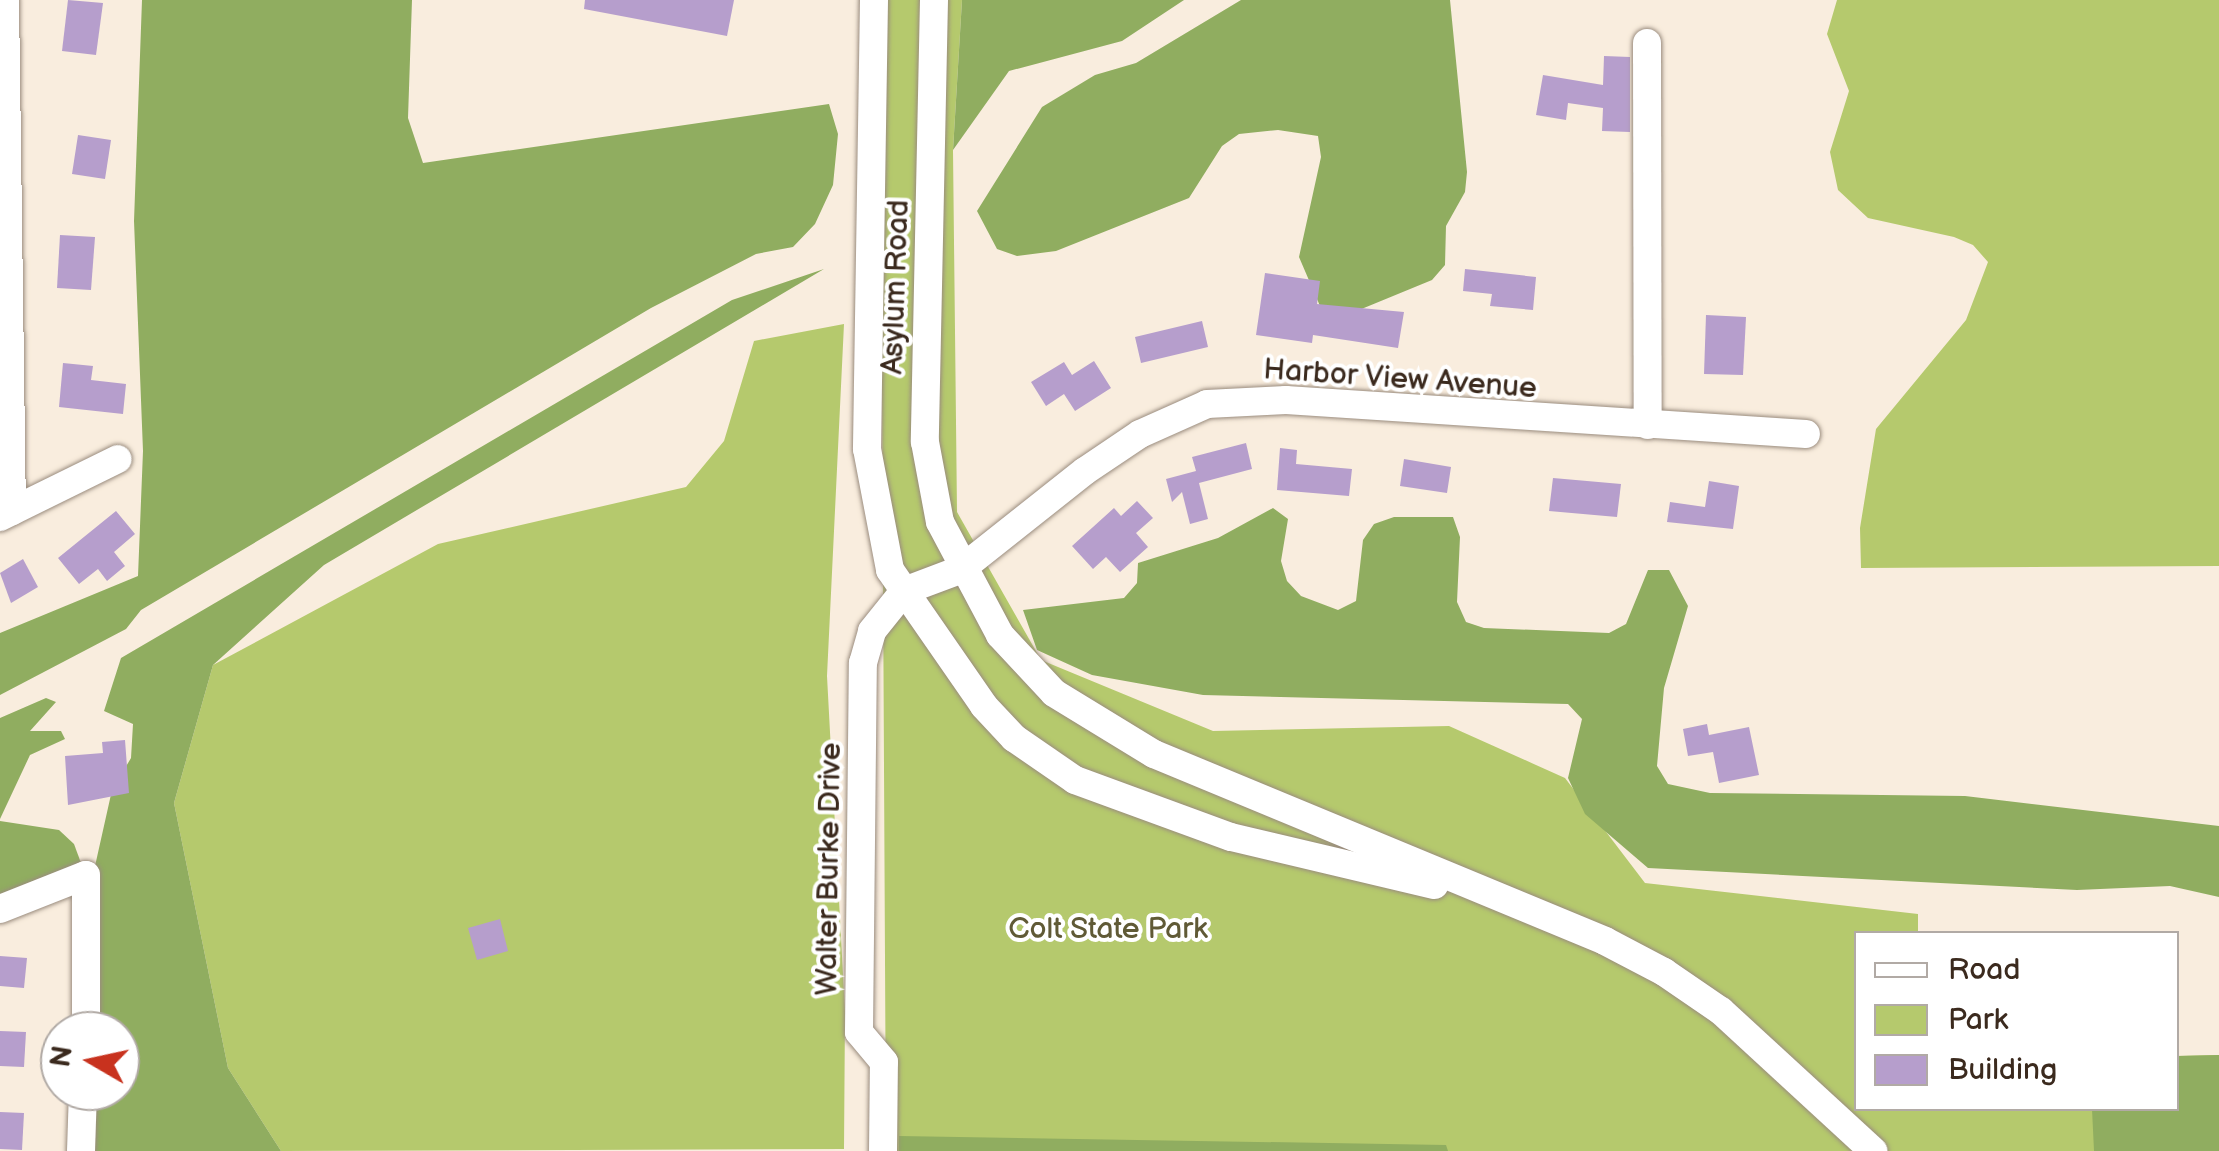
<!DOCTYPE html>
<html>
<head>
<meta charset="utf-8">
<style>
  body { margin:0 }
  #map { position:relative; width:2219px; height:1151px; overflow:hidden; background:#f9edde; font-family:"Balsamiq Sans",sans-serif }
  div>[style] { position:absolute }
  [style*='--x'] { left:calc(var(--x)*1px); top:calc(var(--y)*1px); width:calc(var(--w)*1px); rotate:calc(var(--a)*1deg) }
  .green>* { inset:0; background:#b5c96d }
  .forest>* { inset:0; background:#90ad60 }
  .building>* { inset:0; background:#b69ecc }
  .roads { filter:drop-shadow(0 0 2px #9a8c7e) drop-shadow(0 0 2px #9a8c7e) }
  .minor>* { height:28px; margin:-14px; padding:0 14px; transform-origin:14px; border-radius:14px; background:#fff }
  span { translate:-50% -50%; white-space:nowrap; text-align:center; line-height:1.15; -webkit-text-stroke:8px #fff; paint-order:stroke }
  .street-label { font-size:30px; color:#3b2a1e }
  .park-label { font-size:30px; color:#605a36 }
  .legend { position:absolute; left:1854px; top:931px; width:325px; height:180px; box-sizing:border-box; background:#fff; border:2px solid #b1aaa5; margin:0; padding:12px 18px; list-style:none; font-size:30px; color:#3b2a1e }
  .legend li { display:flex; align-items:center; gap:20px; height:50px }
  .legend b { width:50px; border:2px solid #b1aaa5 }
  .north { position:absolute; left:40px; top:1011px; width:100px; height:100px; box-sizing:border-box; background:#fff; border:2px solid #b1aaa5; border-radius:50%; rotate:279deg; font-size:28px; font-weight:700; line-height:40px; text-align:center; color:#3b2a1e }
  .north::after { content:''; display:block; margin:auto; width:35px; height:45px; background:#c8321e; clip-path:polygon(50% 0,100% 100%,50% 72%,0 100%) }
</style>
</head>
<body>
<div id="map">
  <div class="green">
    <div style="clip-path:polygon(880px 0,962px 0,953px 150px,957px 512px,1041px 660px,1213px 731px,1449px 726px,1565px 778px,1645px 883px,1918px 914px,1918px 933px,1856px 934px,1856px 1108px,2176px 1108px,2177px 1056px,2219px 1055px,2219px 1151px,886px 1151px)"></div>
    <div style="clip-path:polygon(1837px 0,2219px 0,2219px 566px,1861px 568px,1860px 528px,1876px 429px,1966px 320px,1988px 262px,1973px 245px,1954px 237px,1868px 218px,1838px 190px,1830px 152px,1849px 91px,1827px 34px)"></div>
    <div style="clip-path:polygon(844px 324px,827px 676px,845px 1012px,844px 1149px,281px 1151px,228px 1068px,174px 803px,213px 665px,438px 544px,686px 487px,724px 441px,754px 341px)"></div>
  </div>
  <div class="forest">
    <div style="clip-path:polygon(142px 0,412px 0,408px 118px,423px 163px,829px 104px,838px 134px,833px 185px,815px 224px,793px 247px,756px 254px,651px 308px,141px 610px,126px 629px,0 695px,0 633px,138px 576px,143px 451px,134px 221px)"></div>
    <div style="clip-path:polygon(962px 0,1184px 0,1122px 41px,1009px 71px,953px 150px)"></div>
    <div style="clip-path:polygon(1241px 0,1450px 0,1467px 172px,1465px 192px,1446px 226px,1445px 265px,1432px 280px,1342px 317px,1323px 313px,1299px 257px,1321px 157px,1318px 136px,1278px 130px,1239px 134px,1222px 146px,1189px 198px,1056px 251px,1017px 256px,997px 249px,977px 211px,1042px 107px,1095px 75px,1136px 63px)"></div>
    <div style="clip-path:polygon(824px 269px,324px 565px,213px 665px,174px 803px,228px 1068px,281px 1151px,91px 1151px,91px 1091px,120px 1091px,120px 1031px,92px 1031px,93px 875px,112px 790px,131px 758px,133px 724px,104px 711px,121px 658px,732px 300px)"></div>
    <div style="clip-path:polygon(1273px 508px,1288px 519px,1281px 561px,1287px 581px,1301px 596px,1338px 610px,1356px 601px,1363px 540px,1374px 524px,1394px 517px,1453px 517px,1460px 537px,1457px 602px,1466px 622px,1484px 628px,1609px 633px,1626px 624px,1648px 570px,1669px 570px,1688px 606px,1664px 688px,1657px 766px,1668px 784px,1710px 793px,1965px 796px,2219px 826px,2219px 897px,2170px 886px,2077px 890px,1648px 868px,1585px 814px,1568px 778px,1582px 719px,1568px 704px,1203px 695px,1092px 675px,1037px 650px,1023px 610px,1124px 598px,1137px 583px,1138px 563px,1218px 538px)"></div>
    <div style="clip-path:polygon(46px 698px,56px 702px,30px 731px,61px 731px,65px 739px,30px 755px,0 819px,0 718px)"></div>
    <div style="clip-path:polygon(0 821px,59px 830px,74px 844px,81px 863px,0 896px)"></div>
    <div style="clip-path:polygon(2219px 1055px,2219px 1151px,2094px 1151px,2092px 1109px,2176px 1108px,2177px 1056px)"></div>
    <div style="clip-path:polygon(899px 1136px,1446px 1145px,1448px 1151px,899px 1151px)"></div>
  </div>
  <div class="building">
    <div style="clip-path:polygon(68px 0,103px 3px,96px 55px,62px 51px)"></div>
    <div style="clip-path:polygon(585px 0,734px 0,727px 36px,584px 9px)"></div>
    <div style="clip-path:polygon(1604px 56px,1630px 57px,1630px 132px,1602px 131px,1603px 108px,1568px 103px,1566px 120px,1536px 115px,1543px 75px,1603px 85px)"></div>
    <div style="clip-path:polygon(78px 135px,111px 140px,105px 179px,72px 174px)"></div>
    <div style="clip-path:polygon(60px 235px,95px 237px,91px 290px,57px 288px)"></div>
    <div style="clip-path:polygon(1465px 269px,1536px 277px,1533px 310px,1490px 306px,1492px 294px,1463px 291px)"></div>
    <div style="clip-path:polygon(1265px 273px,1320px 281px,1317px 304px,1404px 312px,1398px 348px,1313px 335px,1312px 343px,1256px 335px)"></div>
    <div style="clip-path:polygon(1706px 315px,1746px 317px,1743px 375px,1704px 374px)"></div>
    <div style="clip-path:polygon(1202px 321px,1208px 347px,1141px 363px,1135px 337px)"></div>
    <div style="clip-path:polygon(1094px 361px,1111px 388px,1075px 411px,1064px 394px,1046px 406px,1031px 382px,1064px 362px,1072px 375px)"></div>
    <div style="clip-path:polygon(63px 363px,93px 366px,91px 380px,126px 384px,123px 414px,59px 407px)"></div>
    <div style="clip-path:polygon(1246px 443px,1252px 469px,1199px 483px,1208px 519px,1190px 524px,1182px 492px,1172px 502px,1166px 479px,1196px 471px,1192px 457px)"></div>
    <div style="clip-path:polygon(1280px 448px,1297px 450px,1296px 464px,1352px 469px,1349px 496px,1277px 490px)"></div>
    <div style="clip-path:polygon(1404px 459px,1451px 467px,1447px 493px,1400px 486px)"></div>
    <div style="clip-path:polygon(1553px 478px,1621px 484px,1617px 517px,1549px 511px)"></div>
    <div style="clip-path:polygon(1709px 481px,1739px 486px,1733px 529px,1667px 522px,1670px 502px,1705px 507px)"></div>
    <div style="clip-path:polygon(1137px 501px,1153px 518px,1136px 533px,1148px 547px,1120px 572px,1106px 557px,1093px 569px,1072px 546px,1114px 508px,1121px 516px)"></div>
    <div style="clip-path:polygon(116px 511px,135px 534px,114px 552px,125px 566px,107px 581px,98px 569px,79px 584px,58px 558px)"></div>
    <div style="clip-path:polygon(23px 559px,38px 587px,11px 603px,0 573px)"></div>
    <div style="clip-path:polygon(1707px 724px,1709px 735px,1749px 727px,1759px 775px,1719px 783px,1713px 752px,1688px 756px,1683px 729px)"></div>
    <div style="clip-path:polygon(125px 740px,129px 793px,68px 805px,65px 756px,103px 753px,102px 742px)"></div>
    <div style="clip-path:polygon(500px 919px,508px 951px,477px 960px,468px 928px)"></div>
    <div style="clip-path:polygon(0 956px,27px 958px,24px 988px,0 986px)"></div>
    <div style="clip-path:polygon(0 1031px,26px 1032px,24px 1067px,0 1066px)"></div>
    <div style="clip-path:polygon(0 1112px,24px 1113px,22px 1150px,0 1149px)"></div>
  </div>
  <div class="roads">
    <div class="minor">
      <div style="--x:5;--y:0;--w:511;--a:89.22"></div>
      <div style="--x:874;--y:0;--w:449;--a:90.9"></div>
      <div style="--x:867;--y:449;--w:123;--a:79.2"></div>
      <div style="--x:890;--y:570;--w:165;--a:55.3"></div>
      <div style="--x:984;--y:706;--w:44;--a:46.8"></div>
      <div style="--x:1014;--y:738;--w:74;--a:34.5"></div>
      <div style="--x:1075;--y:780;--w:166;--a:20.1"></div>
      <div style="--x:1231;--y:837;--w:209;--a:13.3"></div>
      <div style="--x:934;--y:0;--w:442;--a:91.2"></div>
      <div style="--x:925;--y:442;--w:81;--a:79.4"></div>
      <div style="--x:940;--y:522;--w:128;--a:62"></div>
      <div style="--x:1000;--y:635;--w:79;--a:47"></div>
      <div style="--x:1054;--y:693;--w:117;--a:31.4"></div>
      <div style="--x:1154;--y:754;--w:488;--a:22.5"></div>
      <div style="--x:1605;--y:941;--w:67;--a:27.7"></div>
      <div style="--x:1664;--y:972;--w:69;--a:34.4"></div>
      <div style="--x:1721;--y:1011;--w:207;--a:42.6"></div>
      <div style="--x:1647;--y:43;--w:382;--a:89.9"></div>
      <div style="--x:0;--y:517;--w:131;--a:-26.2"></div>
      <div style="--x:0;--y:909;--w:92;--a:-21.6"></div>
      <div style="--x:86;--y:875;--w:156;--a:90"></div>
      <div style="--x:81;--y:1151;--w:60;--a:-88.1"></div>
      <div style="--x:883;--y:1151;--w:89;--a:-89.4"></div>
      <div style="--x:884;--y:1062;--w:39;--a:-130"></div>
      <div style="--x:859;--y:1032;--w:369;--a:-89.4"></div>
      <div style="--x:863;--y:663;--w:33;--a:-74"></div>
      <div style="--x:872;--y:631;--w:51;--a:-51.3"></div>
      <div style="--x:904;--y:591;--w:60;--a:-20.6"></div>
      <div style="--x:960;--y:570;--w:159;--a:-38.4"></div>
      <div style="--x:1085;--y:471;--w:66;--a:-33.9"></div>
      <div style="--x:1140;--y:434;--w:73;--a:-24.1"></div>
      <div style="--x:1207;--y:404;--w:79;--a:-2.9"></div>
      <div style="--x:1286;--y:400;--w:521;--a:3.74"></div>
    </div>
  </div>
  <div class="street-label">
    <span style="left:896px;top:287px;rotate:-88deg">Asylum Road</span>
    <span style="left:1400px;top:379px;rotate:4deg">Harbor View Avenue</span>
    <span style="left:829px;top:869px;rotate:-89deg">Walter Burke Drive</span>
  </div>
  <div class="park-label">
    <span style="left:1108px;top:929px">Colt State Park</span>
  </div>
  <ul class="legend">
  <li><b style="height:12px;background:#fff"></b>Road</li>
  <li><b style="height:28px;background:#b5c96d"></b>Park</li>
  <li><b style="height:28px;background:#b69ecc"></b>Building</li>
  </ul>
  <div class="north">N</div>
</div>
</body>
</html>
